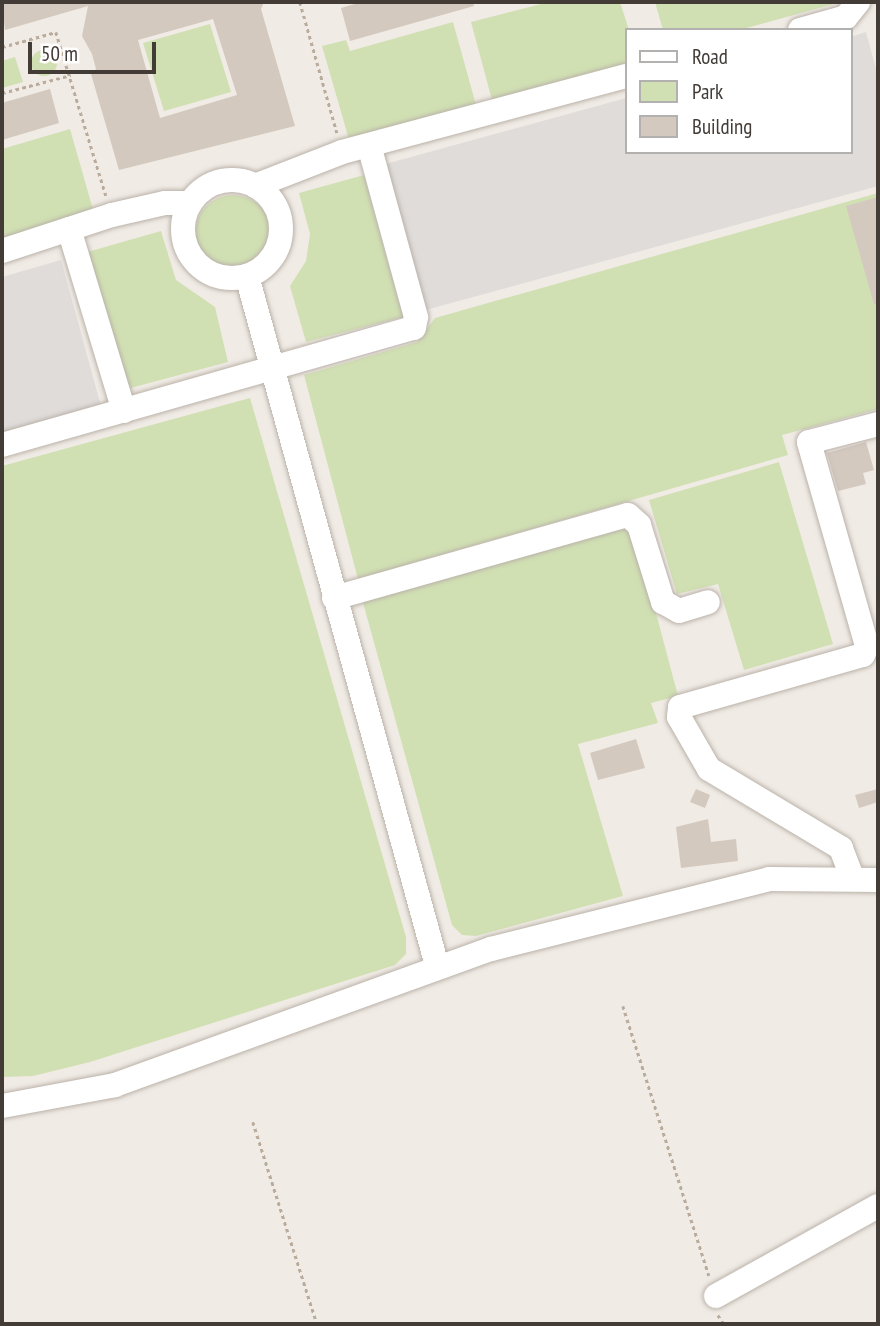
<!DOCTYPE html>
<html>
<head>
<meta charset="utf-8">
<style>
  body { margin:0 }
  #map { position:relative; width:880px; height:1326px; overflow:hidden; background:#f0ebe5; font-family:"PT Sans Narrow",sans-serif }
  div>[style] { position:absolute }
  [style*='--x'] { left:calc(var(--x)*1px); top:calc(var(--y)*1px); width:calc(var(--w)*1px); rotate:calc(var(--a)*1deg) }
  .green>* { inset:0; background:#d1e0b3 }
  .round { border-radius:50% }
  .parking>* { inset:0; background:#dfdcda }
  .building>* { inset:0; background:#d3c9bf }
  .path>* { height:2.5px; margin-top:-1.25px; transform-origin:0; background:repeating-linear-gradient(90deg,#baac9c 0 3.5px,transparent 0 7px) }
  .roads { filter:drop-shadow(0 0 2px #bab2a9) drop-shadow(0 0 2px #bab2a9) }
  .minor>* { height:24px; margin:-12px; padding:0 12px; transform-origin:12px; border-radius:12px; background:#fff }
  .minor>.ring { margin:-12px; padding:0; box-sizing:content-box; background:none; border:24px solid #fff; border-radius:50% }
  span { translate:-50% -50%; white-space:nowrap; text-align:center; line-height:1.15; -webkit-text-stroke:6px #fff; paint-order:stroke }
  .frame { position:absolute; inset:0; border:4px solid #423b36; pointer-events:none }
  .legend { position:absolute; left:625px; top:28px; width:228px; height:126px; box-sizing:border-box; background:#fff; border:2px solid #b3b1af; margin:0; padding:9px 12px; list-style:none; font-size:21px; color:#423b36 }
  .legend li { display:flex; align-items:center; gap:14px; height:35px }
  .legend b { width:35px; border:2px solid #b3b1af }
  .scale { position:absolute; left:28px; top:42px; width:128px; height:32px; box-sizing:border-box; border:4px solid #423b36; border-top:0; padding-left:9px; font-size:21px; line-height:24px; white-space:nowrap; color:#423b36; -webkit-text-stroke:5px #fff; paint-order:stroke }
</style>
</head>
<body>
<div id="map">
  <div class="green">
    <div style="clip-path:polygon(549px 2px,620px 2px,629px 30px,626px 64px,492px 100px,471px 22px)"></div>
    <div style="clip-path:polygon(655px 2px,841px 2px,739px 30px,663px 30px)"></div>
    <div style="clip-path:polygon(453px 22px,476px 105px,350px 143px,322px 46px,346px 40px,350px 51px)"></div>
    <div style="clip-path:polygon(210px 24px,231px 92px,164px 111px,143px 43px)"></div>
    <div class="round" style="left:31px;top:50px;width:26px;height:26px"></div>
    <div style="clip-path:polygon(15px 57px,23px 82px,2px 88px,2px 61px)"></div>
    <div style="clip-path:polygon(70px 129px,94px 213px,2px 241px,2px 149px)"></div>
    <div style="clip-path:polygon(364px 175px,403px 317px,306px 342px,290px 286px,306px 261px,310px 234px,299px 193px)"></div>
    <div style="clip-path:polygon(878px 193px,878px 409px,782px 435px,788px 455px,358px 579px,304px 375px,417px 342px,435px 318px)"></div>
    <div class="round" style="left:195px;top:195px;width:76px;height:76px"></div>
    <div style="clip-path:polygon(161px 231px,176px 280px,215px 307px,228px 362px,123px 390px,84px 253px)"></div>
    <div style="clip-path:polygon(250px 398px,406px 937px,406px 954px,395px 965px,90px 1062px,33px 1076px,2px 1077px,2px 466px)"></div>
    <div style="clip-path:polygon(779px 462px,833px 644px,744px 670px,718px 584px,677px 594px,649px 500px)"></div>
    <div style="clip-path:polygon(619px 523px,634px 530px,678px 696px,651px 703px,658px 723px,578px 744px,623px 896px,476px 936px,462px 935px,452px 925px,362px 599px)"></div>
  </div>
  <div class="parking">
    <div style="clip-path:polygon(866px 32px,878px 76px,878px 186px,422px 311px,382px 165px,626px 98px,626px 152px,850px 152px,850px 37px)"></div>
    <div style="clip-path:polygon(61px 260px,101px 406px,2px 433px,2px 277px)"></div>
  </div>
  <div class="building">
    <div style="clip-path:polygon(evenodd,2px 2px,264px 2px,261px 9px,295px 126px,119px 170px,91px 74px,96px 69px,92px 54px,82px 36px,88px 6px,5px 30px,2px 2px,213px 19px,237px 95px,160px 118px,138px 40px,213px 19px)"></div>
    <div style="clip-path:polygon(362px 2px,473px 2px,474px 6px,350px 41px,341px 8px)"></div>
    <div style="clip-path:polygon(50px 89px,59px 123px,2px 140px,2px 103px)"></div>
    <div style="clip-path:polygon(878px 197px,878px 304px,874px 304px,846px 206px)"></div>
    <div style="clip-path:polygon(866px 442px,874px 470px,863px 473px,866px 484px,838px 491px,827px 453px)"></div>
    <div style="clip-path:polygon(636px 739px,645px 768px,598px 780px,590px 753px)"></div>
    <div style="clip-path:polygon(696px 789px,710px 795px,705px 808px,690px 802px)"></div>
    <div style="clip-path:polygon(878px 789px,878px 802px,859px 808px,855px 795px)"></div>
    <div style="clip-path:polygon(708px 819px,711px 842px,736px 839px,738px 861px,681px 868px,676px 827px)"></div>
  </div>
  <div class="path">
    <div style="--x:300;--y:2;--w:136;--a:74.2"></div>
    <div style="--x:2;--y:47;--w:56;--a:-15.5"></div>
    <div style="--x:56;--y:32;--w:171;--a:73"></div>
    <div style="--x:2;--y:93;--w:71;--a:-14.6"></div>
    <div style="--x:623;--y:1006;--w:283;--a:72.3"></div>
    <div style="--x:253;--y:1122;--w:212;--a:72.4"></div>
    <div style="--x:718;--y:1315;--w:11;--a:56"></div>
  </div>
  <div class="roads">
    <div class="minor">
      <div style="--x:800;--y:30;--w:48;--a:-15.8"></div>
      <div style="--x:846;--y:17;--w:19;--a:-51"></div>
      <div class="ring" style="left:183px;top:180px;width:74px;height:74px"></div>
      <div style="--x:255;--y:186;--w:93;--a:-21.3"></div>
      <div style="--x:342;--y:152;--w:294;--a:-15"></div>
      <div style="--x:69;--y:229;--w:190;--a:73.2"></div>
      <div style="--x:2;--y:251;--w:116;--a:-18.1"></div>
      <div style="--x:112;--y:215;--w:54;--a:-12.8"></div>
      <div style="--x:165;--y:203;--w:25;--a:0"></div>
      <div style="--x:247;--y:276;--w:716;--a:74.6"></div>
      <div style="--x:2;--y:445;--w:428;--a:-15.9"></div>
      <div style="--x:414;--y:328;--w:11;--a:-80"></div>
      <div style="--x:416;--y:317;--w:178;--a:-105.3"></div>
      <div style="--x:334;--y:598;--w:305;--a:-15.8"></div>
      <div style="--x:628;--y:515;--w:15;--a:42"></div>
      <div style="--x:639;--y:525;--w:81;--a:72.7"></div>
      <div style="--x:663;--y:602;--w:18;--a:29"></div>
      <div style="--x:679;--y:611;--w:30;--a:-17"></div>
      <div style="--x:852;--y:877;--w:31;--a:-111"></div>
      <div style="--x:841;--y:848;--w:154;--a:-149.1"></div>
      <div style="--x:709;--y:769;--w:60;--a:-120"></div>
      <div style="--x:679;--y:717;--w:10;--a:-84"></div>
      <div style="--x:680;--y:707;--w:190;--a:-15.9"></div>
      <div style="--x:863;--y:655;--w:10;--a:-66"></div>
      <div style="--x:867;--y:646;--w:212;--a:-105.9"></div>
      <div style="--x:809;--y:442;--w:71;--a:-14.6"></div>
      <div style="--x:2;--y:1106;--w:115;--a:-10.5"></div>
      <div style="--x:115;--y:1085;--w:400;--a:-19.9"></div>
      <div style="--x:491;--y:949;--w:287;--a:-14.1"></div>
      <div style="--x:769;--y:879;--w:109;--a:0.5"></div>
      <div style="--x:716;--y:1296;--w:185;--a:-29.1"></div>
    </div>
  </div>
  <div class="frame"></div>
  <ul class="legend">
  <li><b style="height:9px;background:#fff"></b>Road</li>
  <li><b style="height:19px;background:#d1e0b3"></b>Park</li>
  <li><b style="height:19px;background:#d3c9bf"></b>Building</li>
  </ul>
  <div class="scale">50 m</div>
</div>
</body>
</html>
